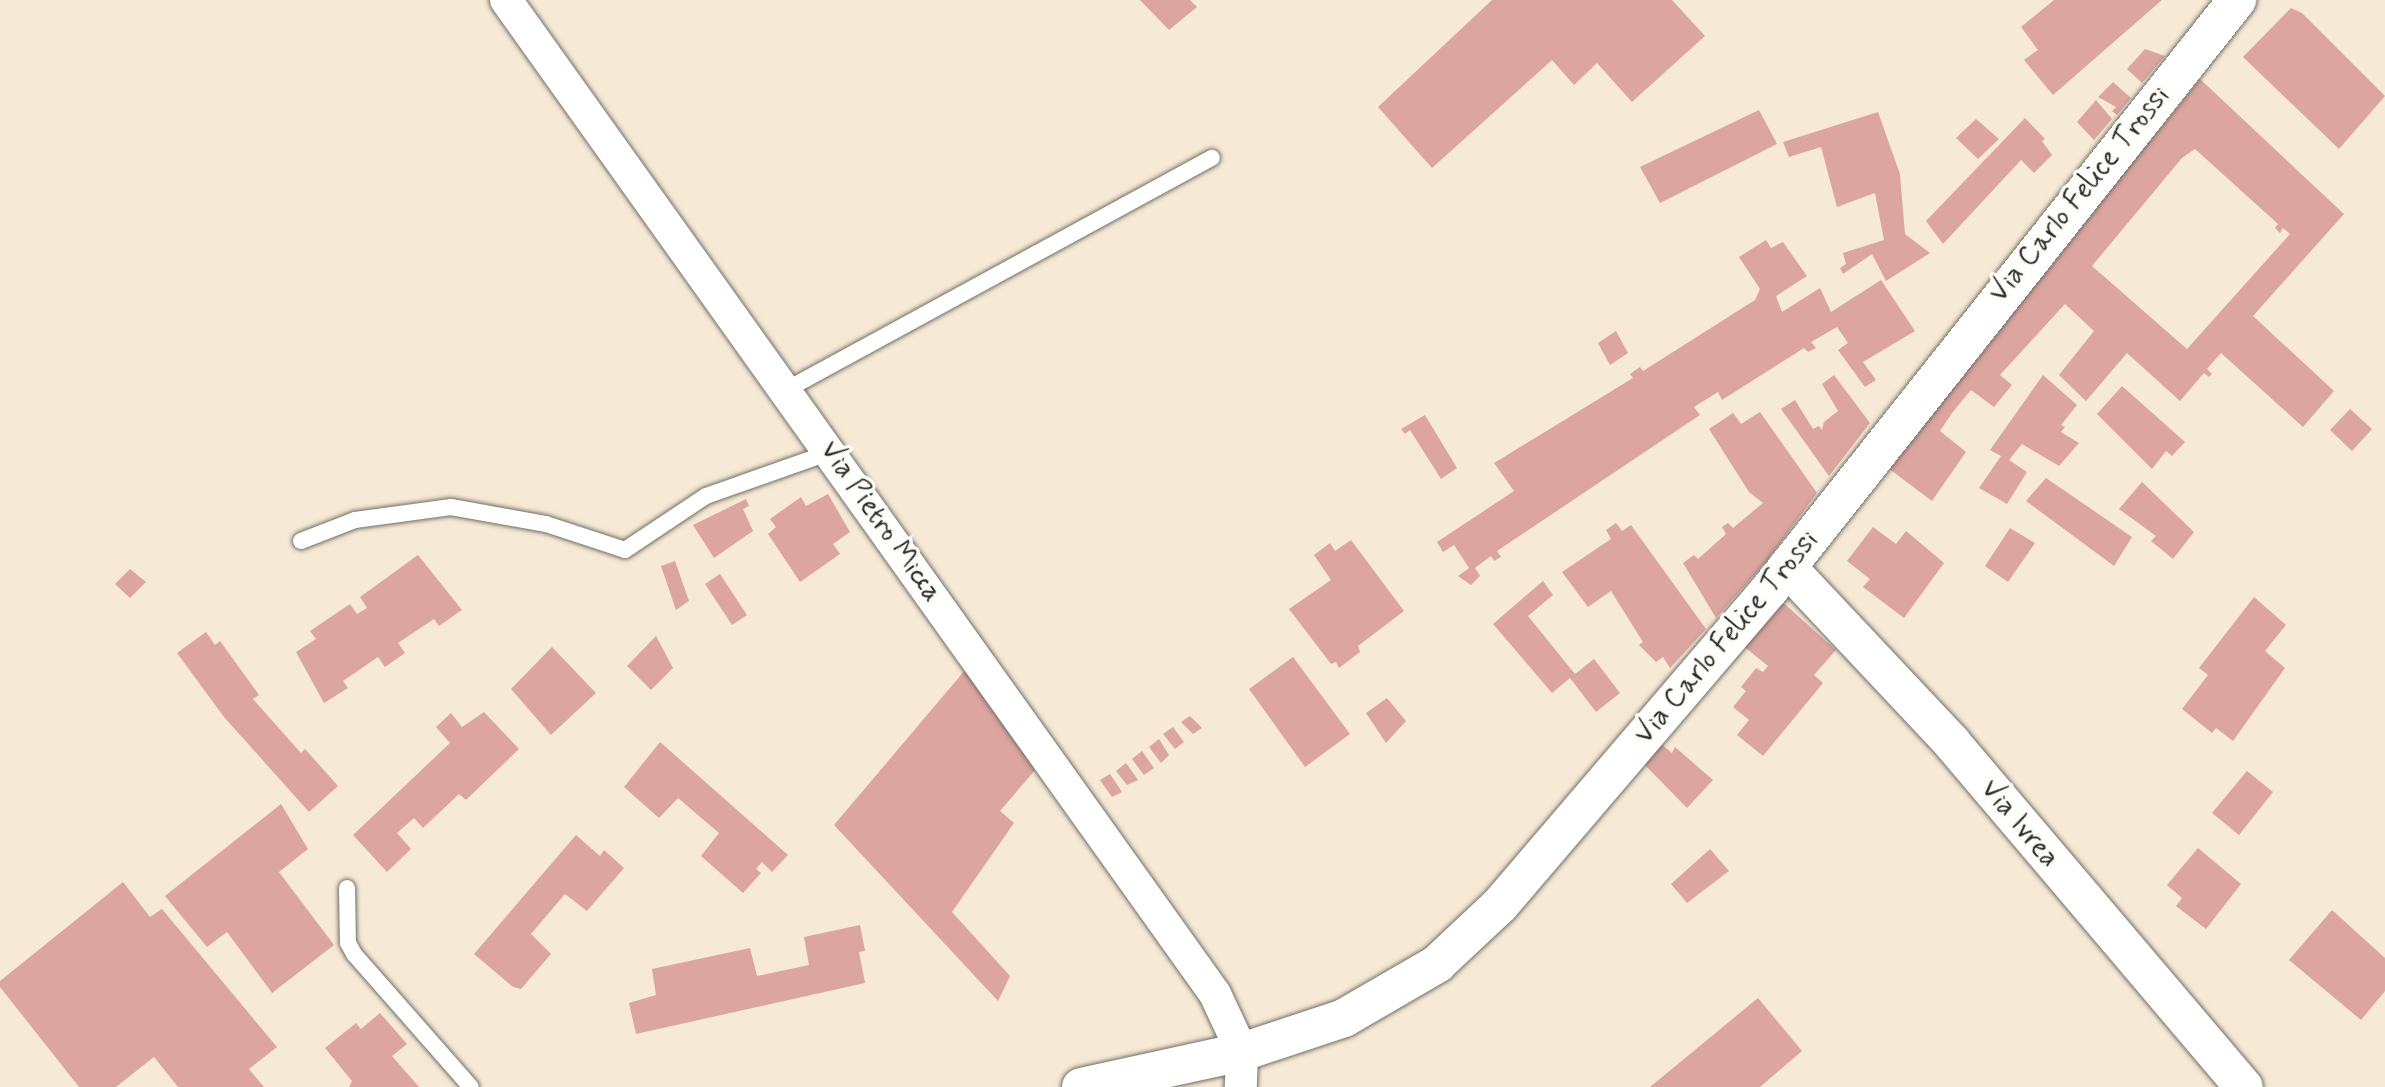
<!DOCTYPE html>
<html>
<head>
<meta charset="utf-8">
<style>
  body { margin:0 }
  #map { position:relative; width:2385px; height:1087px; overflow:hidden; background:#f6e9d5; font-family:Mynerve,sans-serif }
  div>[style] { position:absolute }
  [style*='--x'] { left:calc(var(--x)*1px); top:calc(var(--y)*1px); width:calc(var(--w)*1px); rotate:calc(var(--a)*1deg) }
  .building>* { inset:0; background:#dca59f }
  .roads { filter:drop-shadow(0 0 2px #726e66) drop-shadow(0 0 2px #726e66) }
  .service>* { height:16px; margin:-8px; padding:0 8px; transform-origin:8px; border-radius:8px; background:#fff }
  .minor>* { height:32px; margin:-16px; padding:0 16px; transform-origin:16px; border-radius:16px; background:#fff }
  .tertiary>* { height:38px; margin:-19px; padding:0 19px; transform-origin:19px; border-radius:19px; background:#fff }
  span { translate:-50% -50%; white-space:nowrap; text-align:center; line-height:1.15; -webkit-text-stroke:7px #fdfcf7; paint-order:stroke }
  .street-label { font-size:28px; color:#2b2b2b }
</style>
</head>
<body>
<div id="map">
  <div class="building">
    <div style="clip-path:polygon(1140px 0,1190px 0,1197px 7px,1169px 30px)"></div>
    <div style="clip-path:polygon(1492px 0,1672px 0,1705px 36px,1632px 102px,1597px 63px,1574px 85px,1552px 60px,1432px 168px,1378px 107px)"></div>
    <div style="clip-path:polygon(2054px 0,2162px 0,2053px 95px,2024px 60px,2038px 50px,2021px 27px)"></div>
    <div style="clip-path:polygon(2291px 8px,2302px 13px,2385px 96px,2339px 149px,2243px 57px)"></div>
    <div style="clip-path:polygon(2145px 49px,2165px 56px,2142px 83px,2127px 69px)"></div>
    <div style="clip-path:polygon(evenodd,2200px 79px,2344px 214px,2253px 316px,2334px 391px,2303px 427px,2221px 353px,2207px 369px,2212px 374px,2209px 377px,2204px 373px,2180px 401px,2127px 353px,2086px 401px,2059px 375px,2094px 331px,2065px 304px,2000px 375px,2012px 385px,1994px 407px,1971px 390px,1952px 413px,1940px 431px,1966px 452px,1932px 501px,1884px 465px,2154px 128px,2158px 131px,2200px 79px,2195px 149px,2278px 224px,2275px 228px,2280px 233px,2283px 228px,2290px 234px,2187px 349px,2092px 266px,2182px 158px,2195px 149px)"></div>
    <div style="clip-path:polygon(2113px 82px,2131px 98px,2117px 115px,2112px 111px,2116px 107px,2098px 97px)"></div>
    <div style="clip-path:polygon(2096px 100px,2112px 119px,2094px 140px,2077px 122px)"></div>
    <div style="clip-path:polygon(1759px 110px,1777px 144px,1660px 203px,1640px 167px)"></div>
    <div style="clip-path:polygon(1878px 112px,1900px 174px,1905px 234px,1930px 253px,1886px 281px,1872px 254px,1843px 274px,1840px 268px,1846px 264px,1843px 253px,1884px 240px,1875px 193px,1837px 207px,1821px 147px,1789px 157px,1783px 142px)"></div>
    <div style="clip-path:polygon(2025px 118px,2045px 139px,2042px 141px,2052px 155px,2034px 173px,2021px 160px,1943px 244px,1926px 221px)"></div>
    <div style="clip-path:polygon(1976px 119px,1999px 139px,1978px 159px,1956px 138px)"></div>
    <div style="clip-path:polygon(1766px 240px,1771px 248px,1783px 242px,1807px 276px,1776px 296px,1782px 312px,1820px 288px,1831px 312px,1881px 280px,1915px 331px,1863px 362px,1876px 380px,1865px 387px,1838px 350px,1848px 343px,1837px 327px,1811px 342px,1816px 348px,1808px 352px,1804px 348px,1722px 400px,1718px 392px,1694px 407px,1700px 415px,1497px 551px,1501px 557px,1494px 561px,1491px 556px,1475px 568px,1480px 576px,1471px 585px,1458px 576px,1469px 568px,1454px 545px,1443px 552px,1437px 542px,1514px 491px,1494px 463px,1633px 378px,1630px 374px,1640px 367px,1643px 371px,1755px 300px,1760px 289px,1739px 257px)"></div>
    <div style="clip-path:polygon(1616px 331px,1628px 353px,1610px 365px,1598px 343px)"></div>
    <div style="clip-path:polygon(1834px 375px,1870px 423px,1829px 476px,1781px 409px,1795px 400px,1813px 429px,1819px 426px,1822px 430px,1824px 422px,1838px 411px,1822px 384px)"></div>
    <div style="clip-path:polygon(2043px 375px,2077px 405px,2061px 425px,2065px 427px,2061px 432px,2079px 443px,2059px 466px,2022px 444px,2009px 460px,2027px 472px,2007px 504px,1979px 488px,2001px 456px,1990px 450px)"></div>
    <div style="clip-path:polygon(2122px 386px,2185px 442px,2172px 456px,2166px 451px,2152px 469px,2097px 414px)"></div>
    <div style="clip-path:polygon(2350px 409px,2372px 429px,2352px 451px,2330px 430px)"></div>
    <div style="clip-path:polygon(1760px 412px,1817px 493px,1765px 563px,1716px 618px,1683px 563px,1694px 555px,1698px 559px,1726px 534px,1722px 527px,1728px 523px,1733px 528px,1763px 503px,1749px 492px,1709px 429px,1733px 413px,1741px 424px)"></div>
    <div style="clip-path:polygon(1425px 415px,1457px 468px,1441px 479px,1410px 430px,1405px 434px,1401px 429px)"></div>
    <div style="clip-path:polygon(2046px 478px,2132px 537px,2114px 566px,2026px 501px)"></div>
    <div style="clip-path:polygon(2142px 482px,2194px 532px,2173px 559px,2151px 541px,2156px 536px,2119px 509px)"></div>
    <div style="clip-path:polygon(828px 494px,850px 532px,833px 544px,840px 554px,800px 582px,768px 534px,776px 527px,770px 519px,801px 497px,806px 506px)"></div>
    <div style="clip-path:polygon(746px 499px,749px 506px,743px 509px,753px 531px,714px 558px,693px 525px)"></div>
    <div style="clip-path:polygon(1616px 523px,1622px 531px,1631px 525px,1706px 629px,1670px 668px,1663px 657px,1656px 662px,1639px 645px,1643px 642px,1611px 591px,1588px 607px,1562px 572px,1611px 539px,1606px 530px)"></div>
    <div style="clip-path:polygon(1873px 527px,1896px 544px,1906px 531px,1944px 563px,1904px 618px,1863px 587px,1870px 579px,1847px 561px)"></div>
    <div style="clip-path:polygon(2010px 528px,2035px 543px,2008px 582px,1985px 566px)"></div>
    <div style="clip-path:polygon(1351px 540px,1404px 611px,1358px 646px,1360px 652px,1339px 668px,1336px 662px,1331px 664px,1289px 609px,1331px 580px,1314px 555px,1330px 543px,1335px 551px)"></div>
    <div style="clip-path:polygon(418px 555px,462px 610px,439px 626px,434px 619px,398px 643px,405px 653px,385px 667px,378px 657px,343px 681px,348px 688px,324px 703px,296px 652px,316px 639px,310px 631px,350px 604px,357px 614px,367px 608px,360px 597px)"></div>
    <div style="clip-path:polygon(675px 561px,689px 601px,676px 610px,661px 566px)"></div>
    <div style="clip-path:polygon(130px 569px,146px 582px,130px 598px,115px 584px)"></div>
    <div style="clip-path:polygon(720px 574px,747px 615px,732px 625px,705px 584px)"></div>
    <div style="clip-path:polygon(1543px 581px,1553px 595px,1528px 616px,1575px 674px,1594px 659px,1620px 693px,1596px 712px,1570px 678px,1552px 693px,1493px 624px)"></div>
    <div style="clip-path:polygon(2254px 597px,2286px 625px,2265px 651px,2285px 668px,2233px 741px,2216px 728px,2212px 733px,2182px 709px,2208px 675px,2199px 668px)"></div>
    <div style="clip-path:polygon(1779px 599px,1836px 650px,1814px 675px,1823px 683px,1763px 756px,1737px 735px,1749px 720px,1733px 707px,1746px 691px,1741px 687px,1756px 668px,1763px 672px,1768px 666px,1741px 644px)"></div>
    <div style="clip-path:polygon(206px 632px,215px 645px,220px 641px,259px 695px,253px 699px,301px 753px,305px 749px,338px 786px,309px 812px,224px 717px,177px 653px)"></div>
    <div style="clip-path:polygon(656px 636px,673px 668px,651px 690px,627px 666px)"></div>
    <div style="clip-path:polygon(552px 647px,596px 693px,551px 735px,511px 689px)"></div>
    <div style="clip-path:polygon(1293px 657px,1350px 734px,1305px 767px,1249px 689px)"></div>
    <div style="clip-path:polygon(966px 669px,1036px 769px,1000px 811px,1014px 823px,952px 912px,1010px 976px,998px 1001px,834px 825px)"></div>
    <div style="clip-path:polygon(1387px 698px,1406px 721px,1386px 743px,1366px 713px)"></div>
    <div style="clip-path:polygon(484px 712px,519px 749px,466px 800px,459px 794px,423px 828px,414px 818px,397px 833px,411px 849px,387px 872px,353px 835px,450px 743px,436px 727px,451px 713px,462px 727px)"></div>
    <div style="clip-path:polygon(1190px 716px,1202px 728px,1193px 734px,1181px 722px)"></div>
    <div style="clip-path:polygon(1173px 727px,1184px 742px,1175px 749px,1163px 734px)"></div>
    <div style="clip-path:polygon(1159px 739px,1169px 755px,1161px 763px,1149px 747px)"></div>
    <div style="clip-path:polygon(660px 742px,788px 855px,772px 872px,762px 862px,756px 869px,761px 873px,743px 893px,701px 856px,719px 833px,699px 816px,678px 798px,659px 818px,624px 787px)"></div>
    <div style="clip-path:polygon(1660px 743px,1672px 753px,1675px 747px,1713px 780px,1687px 808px,1643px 763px)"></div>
    <div style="clip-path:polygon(1142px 751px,1154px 768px,1144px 775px,1132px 759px)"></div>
    <div style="clip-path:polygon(1126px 763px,1138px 780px,1127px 785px,1116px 771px)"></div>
    <div style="clip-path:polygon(2247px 771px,2273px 792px,2239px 835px,2212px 813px)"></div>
    <div style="clip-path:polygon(1110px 774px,1122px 792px,1112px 797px,1100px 780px)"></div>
    <div style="clip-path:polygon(281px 804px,308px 849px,279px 872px,334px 945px,272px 993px,227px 932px,207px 947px,165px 896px)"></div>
    <div style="clip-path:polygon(576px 835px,600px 856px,604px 850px,624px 868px,587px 911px,565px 894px,531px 934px,551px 954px,521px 989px,513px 987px,474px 954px)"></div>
    <div style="clip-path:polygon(2198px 848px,2241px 884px,2206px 929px,2176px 906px,2182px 898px,2167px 885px)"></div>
    <div style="clip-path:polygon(1710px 849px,1729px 871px,1687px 903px,1671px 884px)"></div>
    <div style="clip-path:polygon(123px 882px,150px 917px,162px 909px,277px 1047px,249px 1069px,264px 1087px,178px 1087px,154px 1057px,116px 1087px,79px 1087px,0 987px,0 981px)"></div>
    <div style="clip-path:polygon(2332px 910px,2385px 958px,2385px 991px,2361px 1020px,2289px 960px)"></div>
    <div style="clip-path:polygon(860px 925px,865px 951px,859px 952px,865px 983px,636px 1034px,629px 1003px,656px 995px,652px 969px,750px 948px,757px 976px,809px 965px,804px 937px)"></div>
    <div style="clip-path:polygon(1758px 998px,1802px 1051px,1760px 1087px,1650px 1087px)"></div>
    <div style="clip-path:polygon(380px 1013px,407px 1044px,392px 1056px,419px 1087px,349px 1087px,352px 1081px,325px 1048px,356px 1023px,361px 1029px)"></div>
  </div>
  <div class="roads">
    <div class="service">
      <div style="--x:786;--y:390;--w:485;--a:-28.6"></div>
      <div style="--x:301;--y:541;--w:58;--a:-21.3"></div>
      <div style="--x:355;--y:520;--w:97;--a:-7.7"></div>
      <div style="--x:451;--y:507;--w:97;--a:10.1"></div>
      <div style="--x:546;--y:524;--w:83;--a:18.2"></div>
      <div style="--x:625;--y:550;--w:97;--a:-33.7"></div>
      <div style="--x:706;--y:496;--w:133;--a:-19.4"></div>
      <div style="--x:347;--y:888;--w:55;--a:89"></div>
      <div style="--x:348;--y:943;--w:13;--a:61"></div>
      <div style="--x:354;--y:954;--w:177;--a:48.7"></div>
    </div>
    <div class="minor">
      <div style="--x:506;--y:0;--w:1221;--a:54.5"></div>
      <div style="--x:1215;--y:994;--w:64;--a:65"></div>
      <div style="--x:1242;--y:1052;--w:35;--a:92"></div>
    </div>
    <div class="tertiary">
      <div style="--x:1787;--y:567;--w:241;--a:46.8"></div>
      <div style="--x:1952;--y:743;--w:451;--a:49.7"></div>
      <div style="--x:1081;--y:1087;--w:165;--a:-12.3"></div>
      <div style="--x:1242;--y:1052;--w:108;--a:-18.4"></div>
      <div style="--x:1344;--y:1018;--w:108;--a:-30.1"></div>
      <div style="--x:1437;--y:964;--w:86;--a:-43.1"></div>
      <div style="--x:1500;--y:905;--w:416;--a:-49.5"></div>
      <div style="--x:1770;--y:589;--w:752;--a:-51.59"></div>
    </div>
  </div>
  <div class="street-label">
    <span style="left:2080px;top:195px;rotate:-51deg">Via Carlo Felice Trossi</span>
    <span style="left:880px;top:522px;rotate:55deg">Via Pietro Micca</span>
    <span style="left:1727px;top:638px;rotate:-50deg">Via Carlo Felice Trossi</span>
    <span style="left:2019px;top:824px;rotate:50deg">Via Ivrea</span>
  </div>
</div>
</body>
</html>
